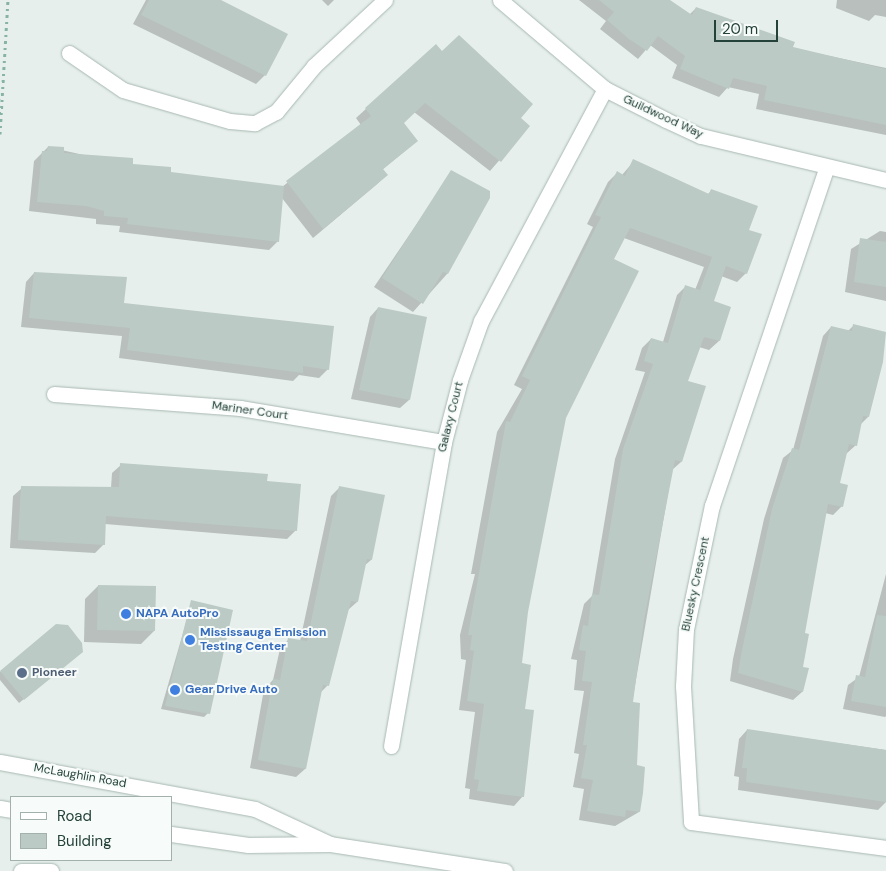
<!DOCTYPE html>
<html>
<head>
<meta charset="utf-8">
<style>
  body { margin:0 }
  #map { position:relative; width:886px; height:871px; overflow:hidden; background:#e6efeb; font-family:"DM Sans",sans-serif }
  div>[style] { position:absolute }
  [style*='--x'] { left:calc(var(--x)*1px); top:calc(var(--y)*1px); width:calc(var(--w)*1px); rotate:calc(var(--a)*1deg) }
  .shadow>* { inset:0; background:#0003 }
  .building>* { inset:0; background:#bbcac4 }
  .path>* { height:3px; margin-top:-1.5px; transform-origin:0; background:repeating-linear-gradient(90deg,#86b3a5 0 2.5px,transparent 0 6.5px) }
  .roads { filter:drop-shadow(0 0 1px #a8b8b2) drop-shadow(0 0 1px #a8b8b2) }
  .minor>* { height:15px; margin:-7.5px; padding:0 7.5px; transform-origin:7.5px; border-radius:7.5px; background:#fff }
  .dots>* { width:14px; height:14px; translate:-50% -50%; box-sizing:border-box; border:2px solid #f7fbf9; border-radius:50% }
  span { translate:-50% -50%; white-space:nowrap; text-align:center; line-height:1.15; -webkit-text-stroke:4px #f7fbf9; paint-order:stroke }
  .street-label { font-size:12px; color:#24423a }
  .shop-label { font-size:12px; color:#366cbe; font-weight:700 }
  .left { translate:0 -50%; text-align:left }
  .service-label { font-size:12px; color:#4e5e75; font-weight:700 }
  .legend { position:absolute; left:10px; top:796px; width:162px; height:65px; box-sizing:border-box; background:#f7fbf9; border:1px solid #a3b1ad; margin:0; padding:6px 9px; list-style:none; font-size:15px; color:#24423a }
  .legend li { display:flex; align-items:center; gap:10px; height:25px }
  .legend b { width:25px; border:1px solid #a3b1ad }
  .scale { position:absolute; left:714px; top:20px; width:64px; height:22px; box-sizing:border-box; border:2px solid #24423a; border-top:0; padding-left:6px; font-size:15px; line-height:18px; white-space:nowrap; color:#24423a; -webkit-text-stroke:4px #f7fbf9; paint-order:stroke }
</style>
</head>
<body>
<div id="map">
  <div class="shadow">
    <div style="clip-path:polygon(146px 0,215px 0,265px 75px,256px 84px,133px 24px)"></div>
    <div style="clip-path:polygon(322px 0,334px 0,328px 6px)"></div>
    <div style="clip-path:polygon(579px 0,668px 0,689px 15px,696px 8px,792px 48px,886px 68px,886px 135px,756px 109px,759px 94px,728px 87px,719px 97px,672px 78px,677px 65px,650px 45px,638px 59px,600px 29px,606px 21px)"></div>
    <div style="clip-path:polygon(886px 0,886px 17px,875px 15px,869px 21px,836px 8px,837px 0)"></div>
    <div style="clip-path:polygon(435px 46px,529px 126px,490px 171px,414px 112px,403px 123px,417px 141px,382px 170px,386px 175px,376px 185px,313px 238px,282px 198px,278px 241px,269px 250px,119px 232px,120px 226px,96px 224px,96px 219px,29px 211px,34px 161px,48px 147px,169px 174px,282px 187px,361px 125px,356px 118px)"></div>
    <div style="clip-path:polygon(634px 161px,707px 195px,711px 191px,747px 230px,746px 273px,737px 282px,721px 276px,712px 302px,719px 341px,709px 350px,699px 347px,687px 382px,681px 462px,672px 470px,632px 703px,636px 766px,643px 768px,639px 812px,615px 826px,579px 820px,584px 789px,573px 787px,579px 754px,574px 753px,584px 691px,574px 690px,577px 660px,571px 659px,584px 604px,592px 596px,615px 459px,645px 372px,635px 370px,642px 348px,651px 339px,663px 342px,677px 295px,686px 286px,695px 290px,704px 267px,624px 238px,613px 260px,565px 418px,527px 612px,521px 665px,523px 796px,514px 806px,469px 799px,470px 789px,465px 788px,475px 712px,459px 710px,466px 660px,461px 659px,460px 635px,475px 574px,471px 574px,497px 432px,522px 389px,514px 385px,593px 227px,587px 224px,608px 182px,617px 173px,622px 175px)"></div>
    <div style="clip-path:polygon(452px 172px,489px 198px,447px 274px,413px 312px,374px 287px)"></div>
    <div style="clip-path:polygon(880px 231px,886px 232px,886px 301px,845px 292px,851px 249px)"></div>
    <div style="clip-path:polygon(34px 273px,123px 304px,328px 369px,319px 378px,299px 375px,293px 381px,119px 358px,122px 336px,21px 327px,26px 282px)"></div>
    <div style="clip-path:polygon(378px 308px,409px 400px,400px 408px,351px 399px,370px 317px)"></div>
    <div style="clip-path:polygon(854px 325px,868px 417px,860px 425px,856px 445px,846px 454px,838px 484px,842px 506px,833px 515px,825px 513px,804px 634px,802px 692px,793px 700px,730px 681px,733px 659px,764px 519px,783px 458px,793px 450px,823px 336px,831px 327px,848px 331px)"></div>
    <div style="clip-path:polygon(121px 465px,266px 482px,296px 530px,287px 539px,105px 524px,104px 544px,95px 553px,10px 548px,13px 496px,22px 488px,111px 488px,112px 473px)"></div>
    <div style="clip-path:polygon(340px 487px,371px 560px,364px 566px,357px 602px,348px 610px,327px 686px,320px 693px,305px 769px,296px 777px,250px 768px,264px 689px,273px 680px,280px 649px,288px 640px,300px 641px,331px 496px)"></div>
    <div style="clip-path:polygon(886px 574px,886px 716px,885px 717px,843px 709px,848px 685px,859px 677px)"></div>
    <div style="clip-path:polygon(98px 586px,154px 631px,141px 644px,84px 642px,85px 599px)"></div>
    <div style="clip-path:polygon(192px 602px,208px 713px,204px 717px,161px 709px)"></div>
    <div style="clip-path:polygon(57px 625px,77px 656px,19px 703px,0 680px,0 672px)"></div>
    <div style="clip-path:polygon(747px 730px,886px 750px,886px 802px,878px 810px,738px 790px,739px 777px,734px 776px,739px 739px)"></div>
  </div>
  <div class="building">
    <div style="clip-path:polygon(149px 0,221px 0,288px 34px,266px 76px,141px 15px)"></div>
    <div style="clip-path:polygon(599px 0,670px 0,692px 15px,696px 7px,795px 42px,793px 47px,886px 69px,886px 125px,764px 100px,767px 86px,733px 78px,729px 89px,709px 81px,680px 69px,685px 56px,658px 36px,647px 51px,629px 39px,607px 20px,614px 12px)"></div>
    <div style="clip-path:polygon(459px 35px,533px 104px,521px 118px,530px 126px,501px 162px,425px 103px,404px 123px,418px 141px,383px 169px,388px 175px,323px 229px,286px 181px,371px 116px,365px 108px,436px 44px,442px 51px)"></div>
    <div style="clip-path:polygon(48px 146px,64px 147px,64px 153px,133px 158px,133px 164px,171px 167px,171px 172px,284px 186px,279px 242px,127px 224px,128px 218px,104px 216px,104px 211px,86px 206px,37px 202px,42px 151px,47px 151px)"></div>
    <div style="clip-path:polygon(633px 159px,709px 194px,711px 189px,758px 206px,749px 230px,762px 234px,747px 274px,726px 266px,714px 301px,731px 307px,720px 341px,704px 337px,688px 381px,706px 386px,682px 462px,675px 460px,644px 620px,633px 702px,640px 703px,637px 765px,645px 767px,643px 793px,640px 812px,626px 810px,625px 817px,587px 811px,593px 780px,581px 778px,587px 745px,583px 745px,592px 682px,582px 681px,586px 651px,579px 650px,583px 625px,588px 626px,592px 594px,599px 595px,623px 449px,653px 364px,644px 361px,651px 338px,668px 343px,685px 285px,700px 290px,712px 257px,630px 228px,614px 259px,639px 271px,566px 418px,528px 612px,522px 663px,531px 665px,525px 709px,534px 710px,524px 797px,477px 791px,479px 780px,474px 779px,484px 704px,467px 701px,474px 651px,470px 650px,472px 635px,468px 635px,506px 421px,510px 422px,530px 380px,522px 376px,601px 217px,595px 215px,617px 171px,625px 176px)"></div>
    <div style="clip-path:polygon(451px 170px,490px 191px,490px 198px,448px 274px,443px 272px,423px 304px,382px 278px)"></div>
    <div style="clip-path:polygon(860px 238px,886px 242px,886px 287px,854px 282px)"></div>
    <div style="clip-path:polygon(34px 272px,127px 277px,124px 303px,334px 326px,329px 370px,303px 366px,303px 373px,127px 350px,130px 328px,29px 318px)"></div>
    <div style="clip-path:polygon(378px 307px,427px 317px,410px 400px,359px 390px)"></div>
    <div style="clip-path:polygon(853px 324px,886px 332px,883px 362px,869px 417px,863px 416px,857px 446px,849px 444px,840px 483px,848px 485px,843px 507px,828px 504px,805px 633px,809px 634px,803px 667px,809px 668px,803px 692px,738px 673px,742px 650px,772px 509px,792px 448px,799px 450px,831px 326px,852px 331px)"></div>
    <div style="clip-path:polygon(120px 463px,268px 474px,267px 481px,301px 484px,297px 531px,106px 516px,105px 545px,18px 540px,21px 486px,119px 487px)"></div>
    <div style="clip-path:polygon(339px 486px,385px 495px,372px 560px,367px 559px,358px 602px,351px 601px,329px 686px,323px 685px,306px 769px,258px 760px,273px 679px,280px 680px,288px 638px,307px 641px)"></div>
    <div style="clip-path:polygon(98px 585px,156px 586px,155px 631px,97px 630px)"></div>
    <div style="clip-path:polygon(191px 600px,233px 610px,210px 714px,165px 706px)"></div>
    <div style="clip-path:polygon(877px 615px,886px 616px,886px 707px,851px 701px,856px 675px,865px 677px)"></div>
    <div style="clip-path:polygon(56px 624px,68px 625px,82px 643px,83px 652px,24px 700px,0 671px)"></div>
    <div style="clip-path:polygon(747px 729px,886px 750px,886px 802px,746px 782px,747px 768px,742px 768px)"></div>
  </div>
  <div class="path">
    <div style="--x:0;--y:134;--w:134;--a:-86.6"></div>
  </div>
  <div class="roads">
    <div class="minor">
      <div style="--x:500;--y:0;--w:138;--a:40.3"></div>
      <div style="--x:605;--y:89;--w:68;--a:26.9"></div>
      <div style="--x:666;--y:120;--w:38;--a:25"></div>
      <div style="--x:701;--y:136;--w:190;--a:13.4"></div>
      <div style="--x:69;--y:53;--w:65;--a:34.4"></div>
      <div style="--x:123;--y:90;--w:111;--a:16.2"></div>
      <div style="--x:230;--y:121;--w:25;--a:5"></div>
      <div style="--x:255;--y:123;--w:24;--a:-28"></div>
      <div style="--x:276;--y:112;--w:60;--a:-50.4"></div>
      <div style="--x:314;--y:66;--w:97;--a:-42.9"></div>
      <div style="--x:826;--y:169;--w:355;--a:108.7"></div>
      <div style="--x:712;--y:505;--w:127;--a:101.8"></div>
      <div style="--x:686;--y:629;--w:57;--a:93"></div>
      <div style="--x:683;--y:686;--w:136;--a:86.6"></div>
      <div style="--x:691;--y:822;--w:197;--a:7.6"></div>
      <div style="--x:54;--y:394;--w:187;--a:4.3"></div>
      <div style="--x:240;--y:408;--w:207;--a:9.5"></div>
      <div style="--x:391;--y:746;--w:309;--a:-80.1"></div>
      <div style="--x:444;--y:442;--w:64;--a:-75.5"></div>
      <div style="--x:460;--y:380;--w:63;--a:-70.4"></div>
      <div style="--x:481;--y:321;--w:263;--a:-61.9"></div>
      <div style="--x:0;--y:762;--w:259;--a:10.4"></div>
      <div style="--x:255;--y:809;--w:83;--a:25"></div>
      <div style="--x:0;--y:808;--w:11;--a:10"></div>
      <div style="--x:171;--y:834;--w:78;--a:8.1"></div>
      <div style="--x:248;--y:845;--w:82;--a:-0.7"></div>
      <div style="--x:330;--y:844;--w:177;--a:8.8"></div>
      <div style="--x:21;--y:871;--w:30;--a:0"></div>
    </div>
  </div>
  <div class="dots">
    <div style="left:126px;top:614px;background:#3f7fe0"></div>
    <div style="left:190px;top:640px;background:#3f7fe0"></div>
    <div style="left:22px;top:673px;background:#5c6f8a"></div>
    <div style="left:175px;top:690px;background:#3f7fe0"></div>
  </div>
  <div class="street-label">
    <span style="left:663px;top:117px;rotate:25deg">Guildwood Way</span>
    <span style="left:250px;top:411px;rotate:8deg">Mariner Court</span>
    <span style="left:451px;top:417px;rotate:-76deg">Galaxy Court</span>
    <span style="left:696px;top:584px;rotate:-78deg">Bluesky Crescent</span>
    <span style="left:80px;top:776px;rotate:10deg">McLaughlin Road</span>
  </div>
  <div class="shop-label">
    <span class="left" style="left:136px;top:614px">NAPA AutoPro</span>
    <span class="left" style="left:200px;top:640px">Mississauga Emission<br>Testing Center</span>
    <span class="left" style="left:185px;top:690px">Gear Drive Auto</span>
  </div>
  <div class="service-label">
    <span class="left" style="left:32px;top:673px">Pioneer</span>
  </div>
  <ul class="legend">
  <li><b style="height:6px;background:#fff"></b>Road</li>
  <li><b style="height:14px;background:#bbcac4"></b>Building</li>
  </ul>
  <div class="scale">20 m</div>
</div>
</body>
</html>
